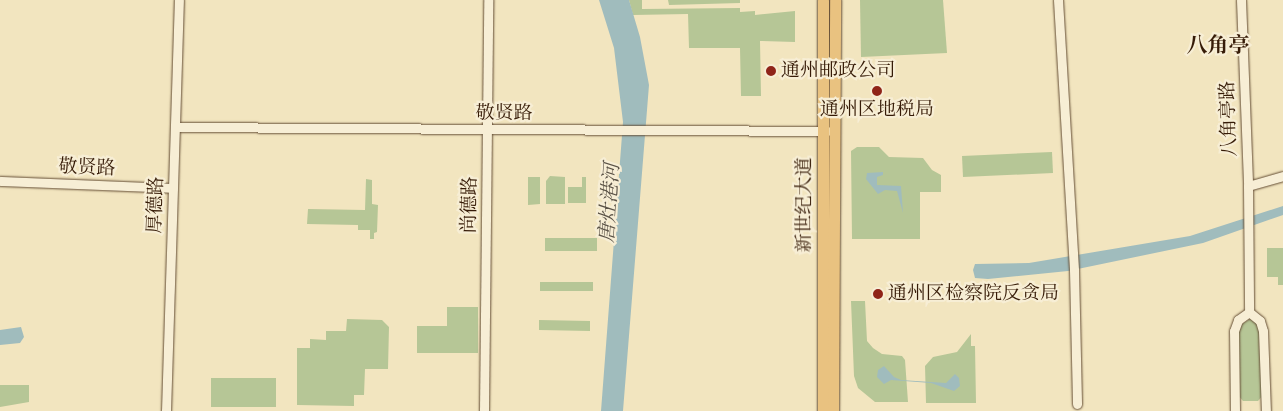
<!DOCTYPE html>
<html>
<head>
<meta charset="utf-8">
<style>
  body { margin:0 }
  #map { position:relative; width:1283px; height:411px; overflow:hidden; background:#f2e5bf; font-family:Cardo,"Noto Serif SC",serif }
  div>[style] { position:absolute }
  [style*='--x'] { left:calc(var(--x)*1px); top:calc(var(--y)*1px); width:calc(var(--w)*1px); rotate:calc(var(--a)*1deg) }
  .green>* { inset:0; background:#b6c696 }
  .water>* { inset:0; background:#a0bcbd }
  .roads { filter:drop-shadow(0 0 1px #654e35) drop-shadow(0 0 1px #654e35) }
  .minor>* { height:9px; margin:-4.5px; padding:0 4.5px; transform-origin:4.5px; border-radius:4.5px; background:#f7eed5 }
  .major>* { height:11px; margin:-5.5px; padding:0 5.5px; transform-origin:5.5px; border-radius:5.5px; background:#e9c280 }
  .dots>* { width:14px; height:14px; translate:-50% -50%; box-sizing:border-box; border:2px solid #f7eed5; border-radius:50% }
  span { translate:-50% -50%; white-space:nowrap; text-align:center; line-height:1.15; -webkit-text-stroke:4.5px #f7eed5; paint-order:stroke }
  .poi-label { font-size:19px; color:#361b07 }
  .left { translate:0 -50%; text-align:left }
  .street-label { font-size:19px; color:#361b07 }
  .water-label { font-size:20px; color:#5b5347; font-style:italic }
  .quarter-label { font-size:21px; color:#361b07; font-weight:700 }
</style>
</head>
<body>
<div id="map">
  <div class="green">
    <div style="clip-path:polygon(629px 0,642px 0,642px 9px,740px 8px,740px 12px,755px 11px,755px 15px,795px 11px,795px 42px,760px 41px,761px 96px,741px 96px,740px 48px,689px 48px,688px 14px,633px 15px)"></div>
    <div style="clip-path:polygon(668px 0,740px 0,740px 3px,669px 5px)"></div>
    <div style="clip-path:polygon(860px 0,943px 0,947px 53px,861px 57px)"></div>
    <div style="clip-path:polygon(857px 147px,879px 147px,889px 157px,923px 158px,932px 170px,941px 175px,941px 192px,920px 192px,920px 239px,852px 239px,851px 151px)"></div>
    <div style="clip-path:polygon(1052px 152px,1053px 173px,963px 177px,962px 156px)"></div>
    <div style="clip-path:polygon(550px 176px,565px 177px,565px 204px,546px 204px,546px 181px)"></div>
    <div style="clip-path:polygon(528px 177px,540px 177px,540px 204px,528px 205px)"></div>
    <div style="clip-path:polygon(582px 177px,586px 177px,586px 203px,568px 203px,568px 187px,582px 187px)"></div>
    <div style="clip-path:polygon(366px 179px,372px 180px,372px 204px,378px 205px,377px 232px,374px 233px,374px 239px,370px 239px,370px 230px,358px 230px,358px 225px,307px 224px,308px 209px,365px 210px)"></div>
    <div style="clip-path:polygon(545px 238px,597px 238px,597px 251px,545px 251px)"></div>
    <div style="clip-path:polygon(1267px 248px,1283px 248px,1283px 285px,1278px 285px,1278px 277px,1267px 277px)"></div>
    <div style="clip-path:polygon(540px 282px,593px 282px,593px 291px,540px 291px)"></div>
    <div style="clip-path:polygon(851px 301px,865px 301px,867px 341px,873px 348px,882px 354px,902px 356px,905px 360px,908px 402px,875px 402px,858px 388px,854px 376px)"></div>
    <div style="clip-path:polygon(447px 307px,478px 307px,478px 353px,417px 353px,417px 326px,447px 326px)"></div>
    <div style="clip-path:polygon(347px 319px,382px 320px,389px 327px,388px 369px,365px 369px,364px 395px,354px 395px,354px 406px,297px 405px,297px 348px,310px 348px,310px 339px,326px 340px,326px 331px,346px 331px)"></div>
    <div style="clip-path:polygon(1250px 319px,1259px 325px,1263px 395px,1258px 401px,1243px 401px,1238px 395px,1237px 327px)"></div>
    <div style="clip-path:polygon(539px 320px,590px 321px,590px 331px,539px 330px)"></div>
    <div style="clip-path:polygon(971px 334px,971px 346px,975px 346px,976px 403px,926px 403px,925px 366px,933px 357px,957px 352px)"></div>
    <div style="clip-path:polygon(211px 378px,276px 378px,276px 407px,211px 407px)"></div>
    <div style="clip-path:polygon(0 385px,29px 385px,29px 402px,0 407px)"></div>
  </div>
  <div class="water">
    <div style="clip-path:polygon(599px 0,629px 0,640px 37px,649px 85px,623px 411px,601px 411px,623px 122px,614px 48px)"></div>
    <div style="clip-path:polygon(883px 172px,883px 175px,877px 177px,877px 185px,901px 186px,903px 213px,897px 191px,885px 190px,878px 194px,866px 179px,867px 173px)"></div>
    <div style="clip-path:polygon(1283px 206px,1283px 215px,1203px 243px,1068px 271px,988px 279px,975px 278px,973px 270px,975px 264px,1029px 263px,1190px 236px)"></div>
    <div style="clip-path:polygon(21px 327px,24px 337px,20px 343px,0 345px,0 330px)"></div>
    <div style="clip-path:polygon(884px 366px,894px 377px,901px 380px,946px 383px,955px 374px,959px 378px,960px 386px,954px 391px,931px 383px,891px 380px,884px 384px,877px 377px,878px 370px)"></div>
  </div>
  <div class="roads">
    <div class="minor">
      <div style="--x:1058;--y:0;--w:270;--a:86.6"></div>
      <div style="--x:1074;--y:270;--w:134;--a:88.7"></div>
      <div style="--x:1241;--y:0;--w:186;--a:87.8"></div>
      <div style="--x:1248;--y:186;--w:126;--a:89.5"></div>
      <div style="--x:175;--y:127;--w:652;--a:0.35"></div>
      <div style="--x:0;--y:181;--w:173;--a:2.3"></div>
      <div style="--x:1248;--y:186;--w:36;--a:-16"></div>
      <div style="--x:1249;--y:312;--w:14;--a:39"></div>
      <div style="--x:1260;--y:321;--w:10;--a:73"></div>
      <div style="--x:1263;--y:331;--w:80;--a:87.9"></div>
      <div style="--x:166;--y:411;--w:411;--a:-88.2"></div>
      <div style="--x:484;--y:411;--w:411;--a:-89.4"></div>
      <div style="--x:1235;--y:411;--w:80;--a:-90.7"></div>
      <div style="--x:1234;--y:331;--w:12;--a:-70"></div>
      <div style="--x:1238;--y:320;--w:14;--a:-36"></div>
    </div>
    <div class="major">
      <div style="--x:823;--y:411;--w:411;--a:-90"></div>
      <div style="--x:833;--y:411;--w:411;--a:-89.7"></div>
    </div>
  </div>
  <div class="dots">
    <div style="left:771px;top:71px;background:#8f2418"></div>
    <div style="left:877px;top:91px;background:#8f2418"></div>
    <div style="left:878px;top:294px;background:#8f2418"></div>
  </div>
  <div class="poi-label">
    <span class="left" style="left:781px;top:71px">通州邮政公司</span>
    <span style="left:877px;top:110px">通州区地税局</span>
    <span class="left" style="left:888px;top:294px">通州区检察院反贪局</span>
  </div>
  <div class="street-label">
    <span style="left:504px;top:114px">敬贤路</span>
    <span style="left:1229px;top:119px;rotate:-92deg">八角亭路</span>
    <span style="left:87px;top:168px;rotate:2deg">敬贤路</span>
    <span style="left:156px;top:205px;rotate:-88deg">厚德路</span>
    <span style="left:470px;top:205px;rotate:-89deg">尚德路</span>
    <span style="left:805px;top:205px;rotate:-90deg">新世纪大道</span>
  </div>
  <div class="water-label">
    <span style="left:609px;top:203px;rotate:-86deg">唐灶港河</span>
  </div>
  <div class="quarter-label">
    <span style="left:1218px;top:46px">八角亭</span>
  </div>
</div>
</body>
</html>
